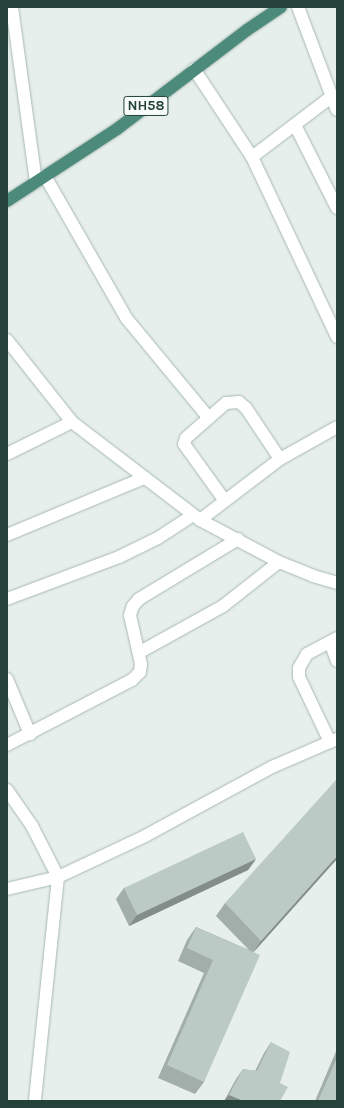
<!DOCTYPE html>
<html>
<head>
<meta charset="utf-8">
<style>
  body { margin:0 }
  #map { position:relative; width:344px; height:1108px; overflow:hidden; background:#e6efeb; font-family:Karla,sans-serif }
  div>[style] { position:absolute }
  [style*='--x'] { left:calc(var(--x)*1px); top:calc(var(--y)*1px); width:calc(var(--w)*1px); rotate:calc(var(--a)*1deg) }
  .roads { filter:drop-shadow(0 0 1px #a8b8b2) drop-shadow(0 0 1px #a8b8b2) }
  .minor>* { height:12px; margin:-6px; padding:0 6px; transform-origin:6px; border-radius:6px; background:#fff }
  .trunk>* { height:12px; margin:-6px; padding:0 6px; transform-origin:6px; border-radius:6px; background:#4c8a7c }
  .wall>* { inset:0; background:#a1aea9 }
  .shaded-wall>* { inset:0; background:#838d89 }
  .building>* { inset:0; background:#bbcac4 }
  span { translate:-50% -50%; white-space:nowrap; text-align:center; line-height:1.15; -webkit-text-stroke:4px #f7fbf9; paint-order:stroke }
  .shield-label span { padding:1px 3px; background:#f7fbf9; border:1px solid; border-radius:3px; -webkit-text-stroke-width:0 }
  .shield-label { font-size:14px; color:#24423a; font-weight:700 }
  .frame { position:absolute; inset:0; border:8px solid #24423a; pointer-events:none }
</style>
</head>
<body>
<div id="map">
  <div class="roads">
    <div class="minor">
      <div style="--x:12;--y:7;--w:177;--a:82.2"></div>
      <div style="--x:298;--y:7;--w:110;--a:69.3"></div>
      <div style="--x:194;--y:69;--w:105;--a:56.6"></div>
      <div style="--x:252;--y:157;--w:199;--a:64.7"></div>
      <div style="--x:295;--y:125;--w:93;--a:63.2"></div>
      <div style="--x:252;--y:157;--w:99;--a:-37.2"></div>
      <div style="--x:45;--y:176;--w:165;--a:60.2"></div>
      <div style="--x:127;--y:319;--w:127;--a:50.4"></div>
      <div style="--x:7;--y:340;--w:105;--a:51.6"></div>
      <div style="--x:72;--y:422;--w:161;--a:37.4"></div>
      <div style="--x:200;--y:520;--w:89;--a:28"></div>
      <div style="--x:279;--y:562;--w:37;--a:22"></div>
      <div style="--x:313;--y:576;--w:25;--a:16"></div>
      <div style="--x:7;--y:454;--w:72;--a:-26.2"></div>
      <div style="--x:225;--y:501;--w:70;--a:-125.7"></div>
      <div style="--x:184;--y:444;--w:6;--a:-72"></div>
      <div style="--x:186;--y:438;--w:53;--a:-41.2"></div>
      <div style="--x:226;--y:403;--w:13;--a:-4"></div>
      <div style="--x:239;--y:402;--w:9;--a:41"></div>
      <div style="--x:246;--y:408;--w:61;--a:56.3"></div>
      <div style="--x:200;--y:520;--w:101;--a:-37.3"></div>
      <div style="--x:280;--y:459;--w:65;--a:-29.3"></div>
      <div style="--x:7;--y:535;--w:148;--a:-22.6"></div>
      <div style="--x:7;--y:599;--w:120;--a:-20.6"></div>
      <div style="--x:119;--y:557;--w:43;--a:-26"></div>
      <div style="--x:158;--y:538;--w:42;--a:-33.3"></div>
      <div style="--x:337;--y:638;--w:34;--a:152"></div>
      <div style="--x:307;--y:654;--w:16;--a:120"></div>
      <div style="--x:299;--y:668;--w:9;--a:90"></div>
      <div style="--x:299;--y:677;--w:72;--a:64.5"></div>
      <div style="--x:330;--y:742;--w:8;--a:-23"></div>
      <div style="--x:330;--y:642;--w:20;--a:70"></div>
      <div style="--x:140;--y:652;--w:95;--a:-29"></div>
      <div style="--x:223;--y:606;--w:71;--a:-38.2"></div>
      <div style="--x:7;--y:679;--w:60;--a:67.3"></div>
      <div style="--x:7;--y:745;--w:141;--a:-27.5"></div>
      <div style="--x:132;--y:680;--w:11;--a:-45"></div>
      <div style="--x:140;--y:672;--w:8;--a:-83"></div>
      <div style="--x:141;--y:664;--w:50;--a:-102.7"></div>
      <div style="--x:130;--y:615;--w:9;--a:-72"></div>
      <div style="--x:133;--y:606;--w:9;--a:-49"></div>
      <div style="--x:139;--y:599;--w:116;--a:-31.2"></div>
      <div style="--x:7;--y:790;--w:44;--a:55.2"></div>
      <div style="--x:32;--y:826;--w:57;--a:63"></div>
      <div style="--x:58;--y:877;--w:225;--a:95.9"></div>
      <div style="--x:7;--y:889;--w:52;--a:-13.2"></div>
      <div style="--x:58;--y:877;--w:96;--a:-25.2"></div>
      <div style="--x:145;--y:836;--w:145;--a:-28.5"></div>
      <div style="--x:272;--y:767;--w:63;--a:-23.3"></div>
    </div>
    <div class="trunk">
      <div style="--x:7;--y:201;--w:131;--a:-33.2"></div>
      <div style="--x:117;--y:129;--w:163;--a:-37.3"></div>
      <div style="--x:247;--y:30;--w:41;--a:-34.1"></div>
    </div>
  </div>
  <div class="wall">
    <div style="clip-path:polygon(256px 859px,248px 870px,129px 926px,116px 899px,124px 888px)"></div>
    <div style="clip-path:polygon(337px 859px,253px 952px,204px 1082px,195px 1094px,158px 1078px,204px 973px,178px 961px,187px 940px,196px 927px,249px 950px,216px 916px,225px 903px)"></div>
    <div style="clip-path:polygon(271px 1042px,280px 1101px,224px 1101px,236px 1079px,243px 1069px,255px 1071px,264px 1053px)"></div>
    <div style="clip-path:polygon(337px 1049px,337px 1101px,315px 1101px)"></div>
  </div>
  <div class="shaded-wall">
    <div style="clip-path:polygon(337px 856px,337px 859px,252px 954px,261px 941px)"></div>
    <div style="clip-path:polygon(256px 859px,248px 870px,129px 926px,137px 915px)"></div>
    <div style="clip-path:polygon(229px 1095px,244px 1101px,224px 1101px)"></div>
  </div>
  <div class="building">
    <div style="clip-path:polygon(336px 780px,337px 781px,337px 856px,261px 941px,225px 903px)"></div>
    <div style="clip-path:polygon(243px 832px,256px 859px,137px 915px,124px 888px)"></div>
    <div style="clip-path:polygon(196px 927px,260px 955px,204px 1082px,167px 1065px,213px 960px,187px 948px)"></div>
    <div style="clip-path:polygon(271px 1042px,290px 1052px,280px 1083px,288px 1087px,280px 1101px,244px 1101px,229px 1095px,243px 1069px,257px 1071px)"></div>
    <div style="clip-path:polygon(337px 1058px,337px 1101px,318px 1101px)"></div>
  </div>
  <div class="shield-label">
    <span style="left:146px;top:106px">NH58</span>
  </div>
  <div class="frame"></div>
</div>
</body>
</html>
